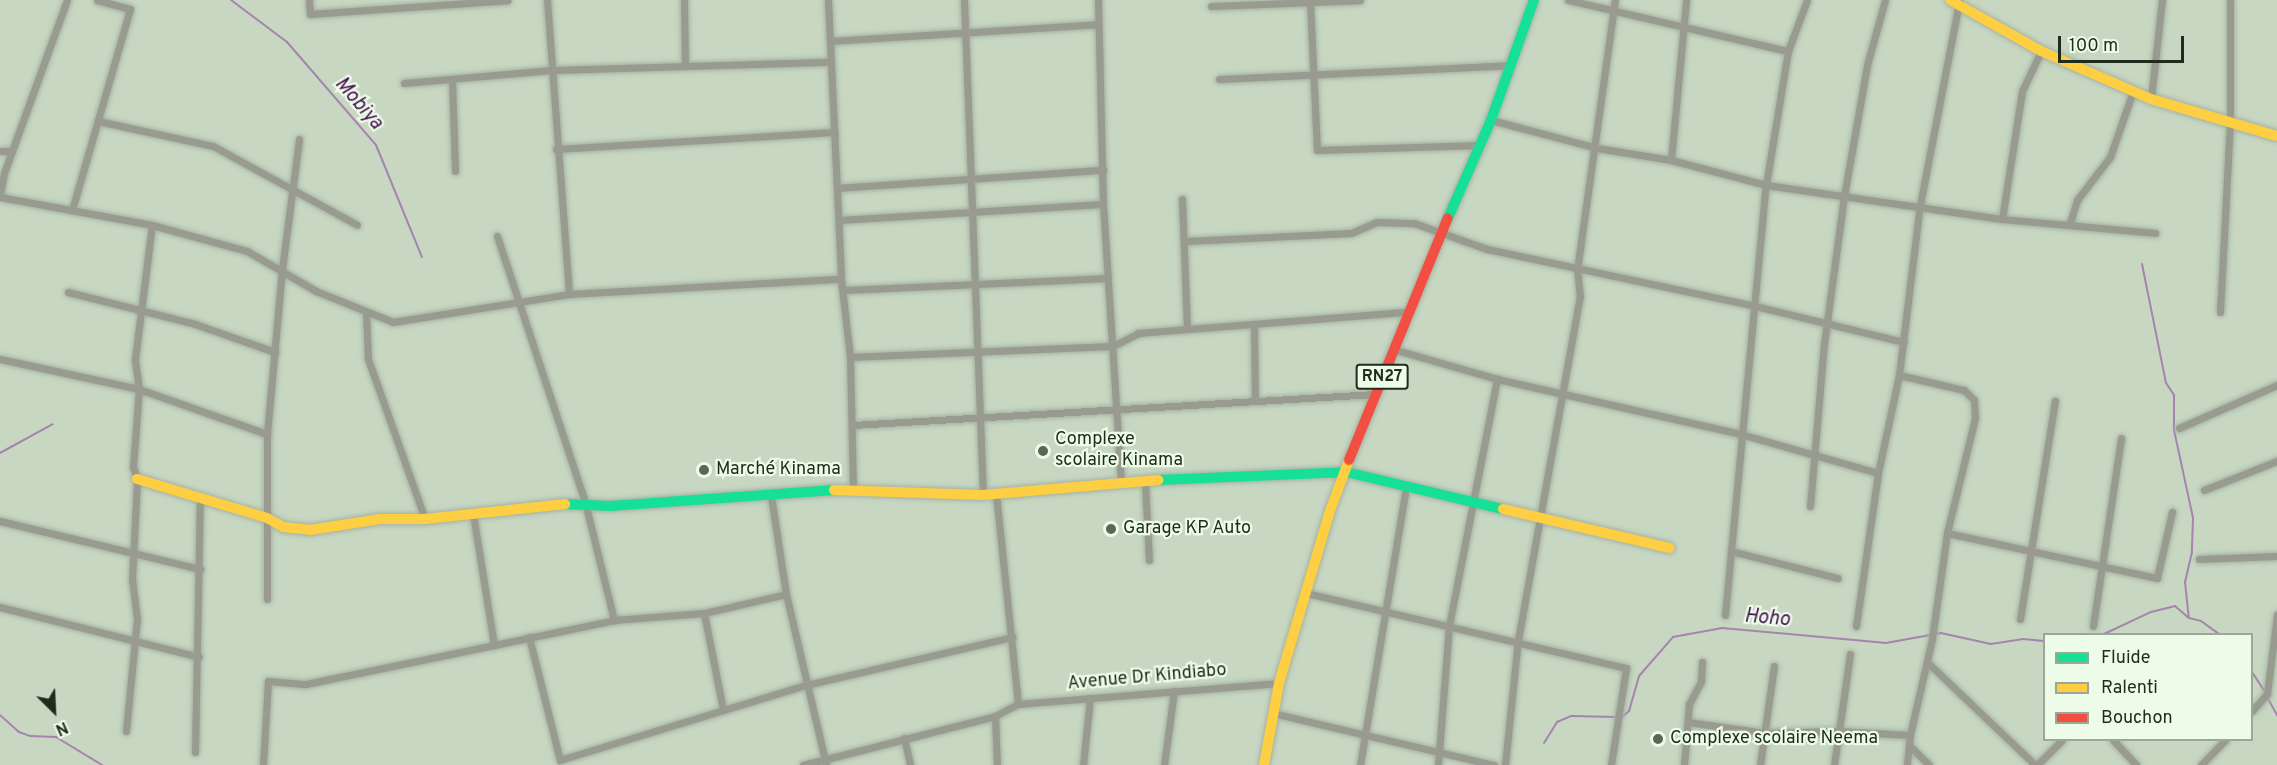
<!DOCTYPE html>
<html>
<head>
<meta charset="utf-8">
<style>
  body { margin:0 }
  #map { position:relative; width:2277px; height:765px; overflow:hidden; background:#c7d7c2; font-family:Overpass,sans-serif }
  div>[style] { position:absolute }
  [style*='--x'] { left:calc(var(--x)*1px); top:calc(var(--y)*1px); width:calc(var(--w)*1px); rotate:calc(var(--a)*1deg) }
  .stream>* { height:2px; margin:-1px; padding:0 1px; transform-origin:1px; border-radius:1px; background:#a584ae }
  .roads { filter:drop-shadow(0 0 2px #a6b3a2) drop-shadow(0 0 2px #a6b3a2) }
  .street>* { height:7px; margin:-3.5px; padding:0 3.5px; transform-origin:3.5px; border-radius:3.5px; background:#999b90 }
  .fast>* { height:10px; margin:-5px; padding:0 5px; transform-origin:5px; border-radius:5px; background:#16e098 }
  .slow>* { height:10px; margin:-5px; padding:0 5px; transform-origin:5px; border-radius:5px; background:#ffcf43 }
  .jam>* { height:10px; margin:-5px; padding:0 5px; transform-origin:5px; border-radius:5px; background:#f24e42 }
  .dots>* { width:16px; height:16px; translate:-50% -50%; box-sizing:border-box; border:3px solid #edfce8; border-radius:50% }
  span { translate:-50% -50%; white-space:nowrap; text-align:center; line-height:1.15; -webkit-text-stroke:4.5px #edfce8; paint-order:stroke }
  .shield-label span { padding:2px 4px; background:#edfce8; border:2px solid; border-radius:4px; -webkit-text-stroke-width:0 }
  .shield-label { font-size:16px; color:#1f2b1c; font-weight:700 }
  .poi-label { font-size:18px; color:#1f2b1c }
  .left { translate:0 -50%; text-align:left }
  .street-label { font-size:18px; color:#1f2b1c }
  .water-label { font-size:20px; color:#461153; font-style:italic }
  .legend { position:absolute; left:2043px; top:633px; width:210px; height:108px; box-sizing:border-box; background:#edfce8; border:2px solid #9ba896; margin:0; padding:8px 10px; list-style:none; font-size:18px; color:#1f2b1c }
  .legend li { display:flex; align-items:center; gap:12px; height:30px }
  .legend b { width:30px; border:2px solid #9ba896 }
  .north { position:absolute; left:24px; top:681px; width:60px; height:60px; -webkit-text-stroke:4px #edfce8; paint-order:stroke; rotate:156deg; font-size:16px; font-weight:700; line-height:24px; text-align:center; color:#1f2b1c }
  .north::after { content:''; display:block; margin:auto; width:21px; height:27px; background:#1f2b1c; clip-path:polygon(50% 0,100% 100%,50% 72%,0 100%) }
  .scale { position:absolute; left:2058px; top:36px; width:126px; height:27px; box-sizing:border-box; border:3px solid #1f2b1c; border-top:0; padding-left:8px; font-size:18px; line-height:21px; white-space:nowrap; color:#1f2b1c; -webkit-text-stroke:4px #edfce8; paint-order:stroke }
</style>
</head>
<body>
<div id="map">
  <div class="stream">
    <div style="--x:231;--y:0;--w:70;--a:36.9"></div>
    <div style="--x:287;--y:42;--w:136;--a:49.2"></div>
    <div style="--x:376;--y:145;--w:121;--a:67.7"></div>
    <div style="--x:2142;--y:264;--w:121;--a:78.6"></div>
    <div style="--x:2166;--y:383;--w:14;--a:56"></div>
    <div style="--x:2174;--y:395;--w:35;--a:90"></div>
    <div style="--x:2174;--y:430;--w:90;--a:77.8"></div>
    <div style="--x:2193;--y:518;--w:34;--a:92"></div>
    <div style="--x:2192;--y:552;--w:31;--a:103"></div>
    <div style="--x:2185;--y:582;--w:36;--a:84"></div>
    <div style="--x:0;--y:453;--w:60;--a:-28.7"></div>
    <div style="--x:2104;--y:634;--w:52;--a:-25.1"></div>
    <div style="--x:2151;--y:612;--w:25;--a:-14"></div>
    <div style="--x:2175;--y:606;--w:18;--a:41"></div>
    <div style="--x:2189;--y:618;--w:12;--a:14"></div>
    <div style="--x:2201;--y:621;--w:22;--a:36"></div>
    <div style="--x:2252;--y:672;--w:24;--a:57"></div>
    <div style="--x:2267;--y:697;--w:21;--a:61"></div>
    <div style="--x:0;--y:715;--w:25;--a:42"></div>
    <div style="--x:19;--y:732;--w:12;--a:20"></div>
    <div style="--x:30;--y:736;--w:26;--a:2"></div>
    <div style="--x:56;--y:737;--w:54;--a:31.3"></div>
    <div style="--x:1621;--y:718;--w:11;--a:-41"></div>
    <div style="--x:1629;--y:711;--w:36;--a:-74"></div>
    <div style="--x:1639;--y:676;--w:52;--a:-48.9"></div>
    <div style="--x:1673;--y:637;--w:50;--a:-10.4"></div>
    <div style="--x:1722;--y:628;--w:165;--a:5.2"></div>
    <div style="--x:1886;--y:643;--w:56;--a:-10.3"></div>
    <div style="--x:1941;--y:633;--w:51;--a:12.4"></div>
    <div style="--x:1991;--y:644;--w:31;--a:-9"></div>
    <div style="--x:2022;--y:639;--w:22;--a:5"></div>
    <div style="--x:1544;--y:743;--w:25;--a:-58"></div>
    <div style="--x:1557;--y:722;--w:15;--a:-23"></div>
    <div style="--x:1571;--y:716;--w:45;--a:1.3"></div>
  </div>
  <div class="roads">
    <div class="street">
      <div style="--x:309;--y:0;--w:14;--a:86"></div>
      <div style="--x:310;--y:14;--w:198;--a:-4"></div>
      <div style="--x:547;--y:0;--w:295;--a:85.7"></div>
      <div style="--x:684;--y:0;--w:66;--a:89.1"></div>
      <div style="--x:828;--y:0;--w:279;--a:87.3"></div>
      <div style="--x:841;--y:279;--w:79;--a:83.4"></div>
      <div style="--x:850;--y:357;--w:132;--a:88.7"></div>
      <div style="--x:964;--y:0;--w:495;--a:87.8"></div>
      <div style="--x:1098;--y:0;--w:204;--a:88.6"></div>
      <div style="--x:1103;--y:204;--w:278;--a:86.3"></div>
      <div style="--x:1568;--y:0;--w:226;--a:13.1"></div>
      <div style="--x:1310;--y:2;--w:148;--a:87.3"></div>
      <div style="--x:1317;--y:150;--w:163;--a:-1.8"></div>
      <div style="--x:1211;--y:6;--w:149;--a:-2.3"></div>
      <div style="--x:830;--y:41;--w:268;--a:-3.6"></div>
      <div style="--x:452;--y:79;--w:92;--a:88.1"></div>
      <div style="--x:1219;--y:79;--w:292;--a:-2.7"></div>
      <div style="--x:404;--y:83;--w:151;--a:-5"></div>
      <div style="--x:554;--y:70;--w:277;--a:-1.7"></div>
      <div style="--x:2151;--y:99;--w:100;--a:-83.7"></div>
      <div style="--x:1491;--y:120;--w:110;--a:14.8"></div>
      <div style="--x:1597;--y:148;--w:75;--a:9.2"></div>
      <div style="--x:1671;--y:160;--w:98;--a:14.7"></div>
      <div style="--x:1766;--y:185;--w:238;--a:8.2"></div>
      <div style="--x:2002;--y:219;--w:154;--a:5.2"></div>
      <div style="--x:98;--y:121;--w:118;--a:12.3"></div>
      <div style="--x:213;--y:146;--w:164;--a:28.7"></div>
      <div style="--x:556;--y:149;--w:279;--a:-3.5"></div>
      <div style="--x:0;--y:151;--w:12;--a:0"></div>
      <div style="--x:1671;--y:160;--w:161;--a:-84.6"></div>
      <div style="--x:837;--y:188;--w:267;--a:-3.9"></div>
      <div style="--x:0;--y:194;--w:21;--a:-79"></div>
      <div style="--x:4;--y:173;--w:184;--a:-70"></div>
      <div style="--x:0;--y:197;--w:155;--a:10.4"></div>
      <div style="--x:152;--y:225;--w:98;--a:15.3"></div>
      <div style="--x:247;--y:251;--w:80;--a:30.1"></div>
      <div style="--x:316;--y:291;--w:83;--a:21.9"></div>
      <div style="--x:393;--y:322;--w:178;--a:-9"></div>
      <div style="--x:569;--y:294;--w:272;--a:-3.2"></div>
      <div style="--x:1182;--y:199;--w:130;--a:87.8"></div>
      <div style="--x:72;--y:210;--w:209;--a:-73.9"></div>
      <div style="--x:130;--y:9;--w:34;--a:-165"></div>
      <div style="--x:2002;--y:219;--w:130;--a:-81.1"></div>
      <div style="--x:2022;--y:91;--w:44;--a:-64.6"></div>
      <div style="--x:839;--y:220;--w:264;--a:-3.5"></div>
      <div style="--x:2070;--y:223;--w:24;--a:-73"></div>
      <div style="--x:2077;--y:200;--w:54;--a:-52.5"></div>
      <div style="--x:2110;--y:157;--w:70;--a:-70.8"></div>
      <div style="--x:497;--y:236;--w:280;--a:71.7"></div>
      <div style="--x:585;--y:502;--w:122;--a:76.2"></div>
      <div style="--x:1187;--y:241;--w:164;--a:-2.8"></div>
      <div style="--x:1351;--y:233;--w:28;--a:-23"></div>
      <div style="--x:1377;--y:222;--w:37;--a:2"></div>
      <div style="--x:1414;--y:223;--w:77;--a:19.6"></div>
      <div style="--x:1487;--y:249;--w:274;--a:12"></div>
      <div style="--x:1755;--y:306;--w:153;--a:13.6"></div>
      <div style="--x:845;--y:290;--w:263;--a:-2.6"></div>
      <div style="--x:68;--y:292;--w:131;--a:14.1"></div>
      <div style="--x:195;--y:324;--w:85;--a:19.3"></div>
      <div style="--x:2220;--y:312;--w:191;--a:-87"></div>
      <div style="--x:2230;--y:121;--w:121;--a:-90"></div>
      <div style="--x:366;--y:313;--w:46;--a:87.5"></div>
      <div style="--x:368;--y:359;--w:170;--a:70.4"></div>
      <div style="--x:1254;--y:324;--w:77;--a:89.3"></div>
      <div style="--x:1393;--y:349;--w:108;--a:16.1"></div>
      <div style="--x:1497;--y:379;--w:250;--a:12.7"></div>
      <div style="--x:1741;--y:434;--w:142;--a:15.9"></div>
      <div style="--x:850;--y:357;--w:263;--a:-2.4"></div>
      <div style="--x:1113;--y:346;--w:28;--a:-27"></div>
      <div style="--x:1138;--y:333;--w:270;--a:-4.5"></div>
      <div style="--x:0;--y:359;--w:142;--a:12.2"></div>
      <div style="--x:139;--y:389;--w:136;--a:19.4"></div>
      <div style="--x:1899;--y:375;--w:67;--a:13"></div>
      <div style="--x:1964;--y:390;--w:14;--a:45"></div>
      <div style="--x:1974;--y:400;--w:18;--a:87"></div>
      <div style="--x:1975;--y:418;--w:118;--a:103.7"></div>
      <div style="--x:1947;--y:533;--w:107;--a:98.1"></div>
      <div style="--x:1932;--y:639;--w:98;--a:102.9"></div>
      <div style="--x:1910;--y:735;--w:30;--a:96"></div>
      <div style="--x:853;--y:425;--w:523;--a:-3.4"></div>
      <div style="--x:2179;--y:428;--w:107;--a:-23.7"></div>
      <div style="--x:1145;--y:482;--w:78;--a:87.1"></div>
      <div style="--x:2204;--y:490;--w:79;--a:-21.7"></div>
      <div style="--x:996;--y:494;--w:211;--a:84"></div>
      <div style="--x:771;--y:496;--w:99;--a:81.3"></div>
      <div style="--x:786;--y:594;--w:176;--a:76.8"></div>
      <div style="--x:1810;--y:506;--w:163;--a:-85.1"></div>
      <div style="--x:1824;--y:344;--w:149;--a:-82.3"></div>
      <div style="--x:1844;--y:196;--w:133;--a:-80"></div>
      <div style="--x:1867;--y:65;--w:67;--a:-74.5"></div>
      <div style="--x:473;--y:514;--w:133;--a:80.9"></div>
      <div style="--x:0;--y:521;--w:206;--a:13.5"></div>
      <div style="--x:1947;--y:533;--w:215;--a:12.1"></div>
      <div style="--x:2157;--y:578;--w:68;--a:-77.2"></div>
      <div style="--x:1731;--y:551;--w:110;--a:14.2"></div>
      <div style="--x:2199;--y:559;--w:78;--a:-2.2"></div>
      <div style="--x:1306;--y:593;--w:329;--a:13.2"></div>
      <div style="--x:1626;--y:668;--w:98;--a:98.8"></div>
      <div style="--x:267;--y:599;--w:165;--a:-90"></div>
      <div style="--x:267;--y:434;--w:166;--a:-84.8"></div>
      <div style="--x:282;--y:269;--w:131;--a:-82.5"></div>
      <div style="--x:0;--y:607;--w:205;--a:14.1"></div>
      <div style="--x:704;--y:613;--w:99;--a:78.9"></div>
      <div style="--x:1725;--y:615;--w:432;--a:-84.6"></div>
      <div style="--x:1766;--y:185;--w:136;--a:-80.7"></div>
      <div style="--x:1788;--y:51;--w:54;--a:-69.6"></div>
      <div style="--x:2020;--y:619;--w:221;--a:-80.9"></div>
      <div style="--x:1856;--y:626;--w:155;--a:-81.8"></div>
      <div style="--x:1878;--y:473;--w:100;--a:-77.9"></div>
      <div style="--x:1899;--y:375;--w:171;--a:-83"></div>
      <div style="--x:1920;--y:205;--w:207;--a:-79.1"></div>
      <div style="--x:2093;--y:626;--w:190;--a:-81.5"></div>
      <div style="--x:529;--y:637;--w:127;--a:75.9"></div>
      <div style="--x:560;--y:760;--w:257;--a:-17"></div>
      <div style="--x:806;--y:685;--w:212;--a:-13.1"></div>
      <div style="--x:1927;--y:662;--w:149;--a:43.6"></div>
      <div style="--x:2252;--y:711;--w:23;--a:-49"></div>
      <div style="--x:2267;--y:694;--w:80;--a:-82.8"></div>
      <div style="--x:1272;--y:713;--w:228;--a:13.2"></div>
      <div style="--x:995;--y:716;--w:49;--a:87.7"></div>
      <div style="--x:1688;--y:722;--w:78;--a:8.1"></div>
      <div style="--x:1765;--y:733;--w:72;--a:-1.6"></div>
      <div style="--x:1837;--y:731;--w:73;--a:3.1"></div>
      <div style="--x:126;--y:731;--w:113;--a:-84.4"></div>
      <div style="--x:137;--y:619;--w:40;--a:-97.1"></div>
      <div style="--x:132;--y:579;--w:100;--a:-87.1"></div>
      <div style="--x:137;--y:479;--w:13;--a:-108"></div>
      <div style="--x:133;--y:467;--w:78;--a:-85.6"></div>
      <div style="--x:139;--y:389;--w:30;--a:-98"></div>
      <div style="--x:135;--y:359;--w:135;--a:-82.8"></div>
      <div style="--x:904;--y:738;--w:28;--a:77"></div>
      <div style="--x:2113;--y:740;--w:34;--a:47"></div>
      <div style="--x:1909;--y:745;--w:28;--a:45"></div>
      <div style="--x:195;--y:752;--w:254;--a:-88.9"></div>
      <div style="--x:263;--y:765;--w:84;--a:-86.6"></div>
      <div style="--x:268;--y:681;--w:38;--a:5"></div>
      <div style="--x:306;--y:684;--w:315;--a:-11.7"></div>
      <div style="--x:614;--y:620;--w:90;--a:-4.4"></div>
      <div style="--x:704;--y:613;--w:84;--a:-13"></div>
      <div style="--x:803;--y:765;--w:198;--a:-14.3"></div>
      <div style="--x:995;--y:716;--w:26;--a:-28"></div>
      <div style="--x:1018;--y:704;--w:262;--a:-4.6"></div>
      <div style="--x:1083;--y:765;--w:67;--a:-84"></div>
      <div style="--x:1164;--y:765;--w:75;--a:-82.3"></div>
      <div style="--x:1360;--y:765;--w:282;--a:-80.6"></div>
      <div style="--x:1438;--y:765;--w:139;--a:-85.5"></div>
      <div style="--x:1449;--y:626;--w:252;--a:-79"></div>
      <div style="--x:1505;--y:765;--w:126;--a:-84.1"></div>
      <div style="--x:1518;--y:640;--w:349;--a:-79.8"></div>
      <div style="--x:1580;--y:297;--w:27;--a:-96"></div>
      <div style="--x:1577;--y:270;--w:273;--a:-82"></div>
      <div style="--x:1684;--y:765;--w:61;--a:-85.3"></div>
      <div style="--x:1689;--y:704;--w:26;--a:-62"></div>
      <div style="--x:1701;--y:681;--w:19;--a:-87"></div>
      <div style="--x:1760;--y:765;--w:100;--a:-82"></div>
      <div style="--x:1834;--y:765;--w:112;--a:-81.8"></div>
      <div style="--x:2037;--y:765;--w:35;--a:-45"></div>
      <div style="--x:2201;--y:765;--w:35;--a:-46"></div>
    </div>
    <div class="fast">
      <div style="--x:1448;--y:218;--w:107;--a:-66.3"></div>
      <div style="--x:1491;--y:120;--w:127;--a:-70.3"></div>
      <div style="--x:1158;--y:480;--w:188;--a:-2.4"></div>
      <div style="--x:1346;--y:472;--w:161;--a:13.3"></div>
      <div style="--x:565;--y:504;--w:45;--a:2.5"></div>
      <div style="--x:610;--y:506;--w:225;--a:-4.1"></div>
    </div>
    <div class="slow">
      <div style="--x:1950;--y:0;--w:104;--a:29.3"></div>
      <div style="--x:2041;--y:51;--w:120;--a:23.6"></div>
      <div style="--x:2151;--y:99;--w:131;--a:16.4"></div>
      <div style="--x:137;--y:479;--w:136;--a:16.7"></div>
      <div style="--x:267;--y:518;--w:18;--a:29"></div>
      <div style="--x:283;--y:527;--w:27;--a:6"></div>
      <div style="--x:310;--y:530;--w:71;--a:-8.9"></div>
      <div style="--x:380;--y:519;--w:45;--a:0"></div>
      <div style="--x:425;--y:519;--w:141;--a:-6.1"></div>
      <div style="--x:834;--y:490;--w:149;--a:1.9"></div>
      <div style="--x:983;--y:495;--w:176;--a:-4.9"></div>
      <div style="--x:1503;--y:509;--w:171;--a:13.2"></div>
      <div style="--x:1264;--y:765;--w:83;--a:-79.6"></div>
      <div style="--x:1279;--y:683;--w:183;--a:-73.5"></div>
      <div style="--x:1331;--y:508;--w:51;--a:-69.4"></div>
    </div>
    <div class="jam">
      <div style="--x:1349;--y:460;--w:261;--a:-67.8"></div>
    </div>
  </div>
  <div class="dots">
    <div style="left:1043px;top:451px;background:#5a6756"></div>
    <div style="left:704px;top:470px;background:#5a6756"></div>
    <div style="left:1111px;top:529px;background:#5a6756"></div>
    <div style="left:1658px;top:739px;background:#5a6756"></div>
  </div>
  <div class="shield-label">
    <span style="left:1382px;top:377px">RN27</span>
  </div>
  <div class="poi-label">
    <span class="left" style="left:1055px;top:451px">Complexe<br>scolaire Kinama</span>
    <span class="left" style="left:716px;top:470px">Marché Kinama</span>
    <span class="left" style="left:1123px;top:529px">Garage KP Auto</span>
    <span class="left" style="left:1670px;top:739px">Complexe scolaire Neema</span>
  </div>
  <div class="street-label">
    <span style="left:1147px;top:678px;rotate:-5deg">Avenue Dr Kindiabo</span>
  </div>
  <div class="water-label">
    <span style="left:358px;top:104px;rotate:49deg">Mobiya</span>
    <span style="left:1767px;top:619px;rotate:5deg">Hoho</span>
  </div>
  <ul class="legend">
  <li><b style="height:8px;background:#16e098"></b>Fluide</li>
  <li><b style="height:8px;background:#ffcf43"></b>Ralenti</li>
  <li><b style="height:8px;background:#f24e42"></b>Bouchon</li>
  </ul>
  <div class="north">N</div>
  <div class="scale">100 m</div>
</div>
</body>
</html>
